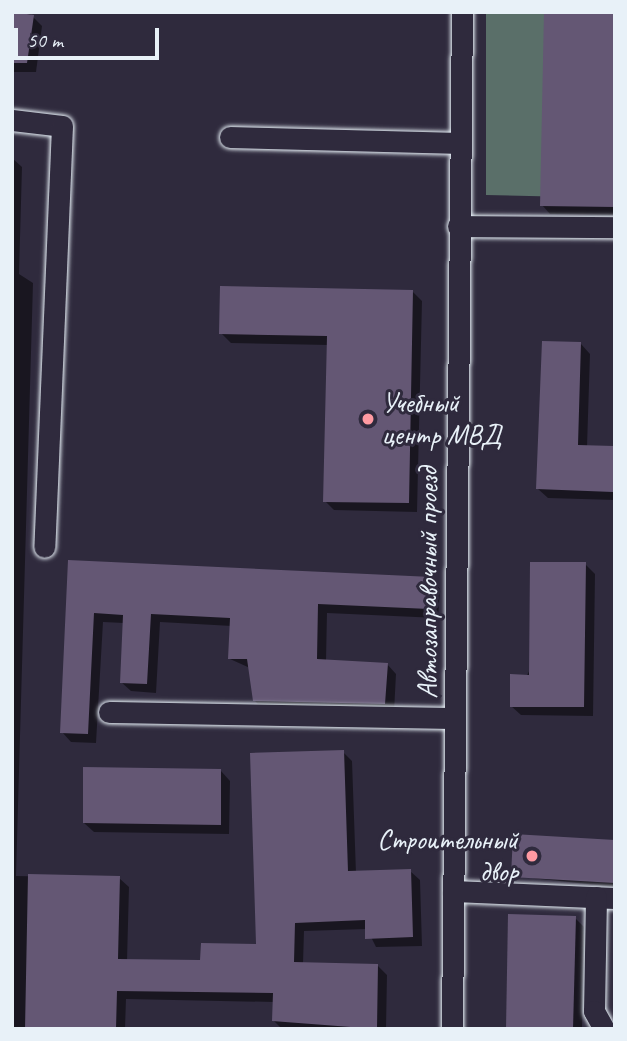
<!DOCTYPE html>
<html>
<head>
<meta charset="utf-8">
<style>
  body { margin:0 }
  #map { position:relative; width:627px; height:1041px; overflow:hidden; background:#2f2a3d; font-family:Caveat,sans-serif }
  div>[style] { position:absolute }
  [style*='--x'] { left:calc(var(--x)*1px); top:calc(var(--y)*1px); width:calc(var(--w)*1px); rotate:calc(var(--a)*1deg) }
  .green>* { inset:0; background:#5a6f69 }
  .shadow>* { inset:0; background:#0007 }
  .building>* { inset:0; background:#645774 }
  .roads { filter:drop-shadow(0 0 2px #e8f1f8) drop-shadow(0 0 2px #e8f1f8) }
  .minor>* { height:21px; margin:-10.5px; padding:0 10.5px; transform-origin:10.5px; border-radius:10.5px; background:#2f2a3d }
  .dots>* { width:19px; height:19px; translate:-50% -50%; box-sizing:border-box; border:4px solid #2f2a3d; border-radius:50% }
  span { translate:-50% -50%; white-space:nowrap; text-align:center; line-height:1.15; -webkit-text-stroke:6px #2f2a3d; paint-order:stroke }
  .poi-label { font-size:28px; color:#e8f1f8 }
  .left { translate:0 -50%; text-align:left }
  .right { translate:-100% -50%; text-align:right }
  .street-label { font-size:28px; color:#e8f1f8 }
  .frame { position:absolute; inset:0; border:14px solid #e8f1f8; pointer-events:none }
  .scale { position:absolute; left:14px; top:28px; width:145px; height:32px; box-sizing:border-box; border:4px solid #e8f1f8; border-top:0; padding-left:9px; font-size:21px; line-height:24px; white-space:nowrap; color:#e8f1f8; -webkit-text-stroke:5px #2f2a3d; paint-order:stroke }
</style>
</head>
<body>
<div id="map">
  <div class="green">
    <div style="clip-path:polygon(486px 12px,615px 12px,615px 198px,486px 195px)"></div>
  </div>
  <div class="shadow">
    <div style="clip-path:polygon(12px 12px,28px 12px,42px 26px,36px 72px,12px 72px)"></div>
    <div style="clip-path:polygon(615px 12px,615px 215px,550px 214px,542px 205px)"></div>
    <div style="clip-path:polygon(12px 158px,22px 167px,19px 274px,33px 283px,16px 876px,119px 878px,129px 887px,127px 961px,202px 962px,258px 946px,343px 752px,352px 761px,356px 873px,410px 871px,420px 880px,422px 946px,376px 947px,367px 929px,304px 931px,303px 964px,378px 966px,387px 975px,386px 1029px,282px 1029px,274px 1021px,274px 1002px,126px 999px,125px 1029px,12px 1029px)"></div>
    <div style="clip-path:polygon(412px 291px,422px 301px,417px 512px,334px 510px,325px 501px,328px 345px,231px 343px,221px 333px)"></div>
    <div style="clip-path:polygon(581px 344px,590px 354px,587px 447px,615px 449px,615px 500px,548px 498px,538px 489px)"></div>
    <div style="clip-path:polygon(70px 562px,431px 579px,440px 589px,438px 618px,327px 613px,326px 661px,387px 664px,396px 674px,394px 712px,264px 710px,255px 701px,250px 668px,230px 659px,232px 626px,160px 622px,156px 693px,131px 691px,121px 682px,124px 623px,103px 622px,96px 743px,71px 742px,62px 732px)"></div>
    <div style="clip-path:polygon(585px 564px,595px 574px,593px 716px,521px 715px,511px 706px)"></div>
    <div style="clip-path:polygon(221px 771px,230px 781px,229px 834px,94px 832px,84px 823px)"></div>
    <div style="clip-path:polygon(615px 842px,615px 887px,513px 876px)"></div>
    <div style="clip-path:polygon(575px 918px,584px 927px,582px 1029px,507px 1029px)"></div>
  </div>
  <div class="building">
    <div style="clip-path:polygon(12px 12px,34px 15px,27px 63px,12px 63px)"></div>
    <div style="clip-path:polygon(544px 12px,615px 12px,615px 207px,540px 206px)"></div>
    <div style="clip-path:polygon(220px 286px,413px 290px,409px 503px,323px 502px,327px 336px,219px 334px)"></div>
    <div style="clip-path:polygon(542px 341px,581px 342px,578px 445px,614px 446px,613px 492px,536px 489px)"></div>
    <div style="clip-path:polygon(68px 560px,432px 577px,429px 609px,318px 604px,317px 659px,388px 663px,385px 704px,253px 701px,247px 659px,228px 659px,230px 618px,151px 614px,147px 684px,120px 683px,123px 615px,94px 613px,88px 734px,60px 733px)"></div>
    <div style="clip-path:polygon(530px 562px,586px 562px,584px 707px,510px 707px,510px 674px,529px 675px)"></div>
    <div style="clip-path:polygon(344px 750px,348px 871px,411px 869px,413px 937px,365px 939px,365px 920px,295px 923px,294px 962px,378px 964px,377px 1029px,272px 1021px,273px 993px,117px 991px,116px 1029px,25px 1029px,28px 874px,120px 876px,118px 959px,200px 960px,201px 943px,256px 944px,250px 753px)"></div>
    <div style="clip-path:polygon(83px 767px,221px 769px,221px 825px,83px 823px)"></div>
    <div style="clip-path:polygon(513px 834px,615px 840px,615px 883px,511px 877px)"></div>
    <div style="clip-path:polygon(508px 914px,576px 916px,573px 1029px,506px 1029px)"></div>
  </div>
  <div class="roads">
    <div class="minor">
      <div style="--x:12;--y:120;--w:50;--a:6.8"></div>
      <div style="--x:62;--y:126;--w:421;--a:92.4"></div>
      <div style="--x:230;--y:137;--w:230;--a:1.5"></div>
      <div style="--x:458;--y:226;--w:157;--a:0.4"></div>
      <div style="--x:109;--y:712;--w:346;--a:1"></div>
      <div style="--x:453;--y:891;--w:162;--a:2.5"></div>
      <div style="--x:596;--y:897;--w:114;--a:91"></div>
      <div style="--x:594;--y:1011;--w:21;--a:61"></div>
      <div style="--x:452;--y:1029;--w:1017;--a:-89.44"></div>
    </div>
  </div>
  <div class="dots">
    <div style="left:368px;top:419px;background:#ff9aa2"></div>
    <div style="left:532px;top:856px;background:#ff9aa2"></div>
  </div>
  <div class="poi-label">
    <span class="left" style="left:382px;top:419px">Учебный<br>центр МВД</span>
    <span class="right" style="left:518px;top:856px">Строительный<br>двор</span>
  </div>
  <div class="street-label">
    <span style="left:428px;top:583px;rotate:-90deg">Автозаправочный проезд</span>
  </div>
  <div class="frame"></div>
  <div class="scale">50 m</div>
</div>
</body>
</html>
